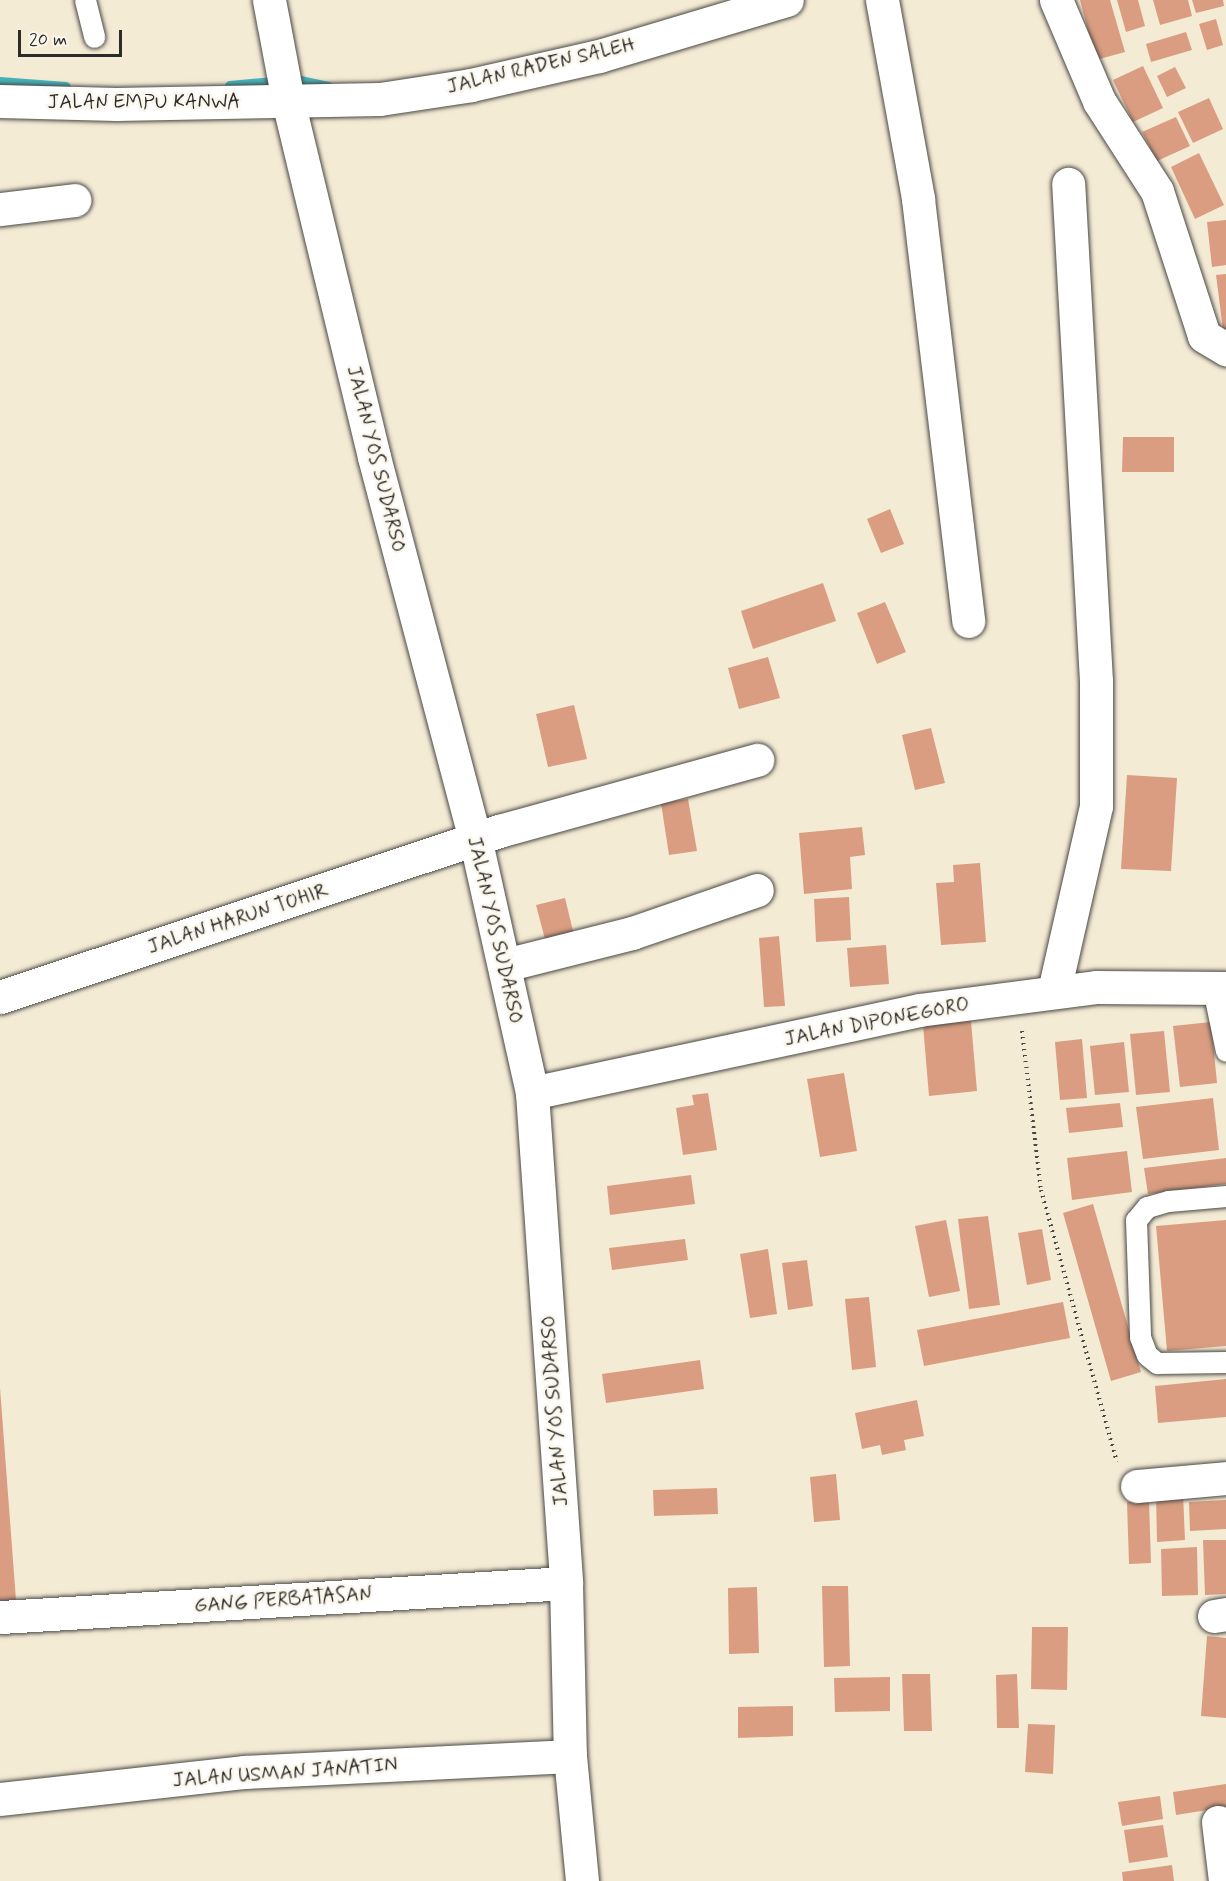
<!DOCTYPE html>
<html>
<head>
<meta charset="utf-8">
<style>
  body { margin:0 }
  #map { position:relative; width:1226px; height:1881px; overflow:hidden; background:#f4ebd5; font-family:Mynerve,sans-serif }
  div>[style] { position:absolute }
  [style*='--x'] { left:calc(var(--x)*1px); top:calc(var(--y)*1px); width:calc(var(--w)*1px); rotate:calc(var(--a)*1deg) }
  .stream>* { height:10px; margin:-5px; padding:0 5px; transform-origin:5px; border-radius:5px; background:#44b4bc }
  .building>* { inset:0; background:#da9d81 }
  .path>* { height:4px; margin-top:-2px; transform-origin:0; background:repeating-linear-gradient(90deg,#494844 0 1.5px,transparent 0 6px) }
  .roads { filter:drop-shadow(0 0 2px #494844) drop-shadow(0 0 2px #494844) }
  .lane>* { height:21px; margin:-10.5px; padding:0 10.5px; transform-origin:10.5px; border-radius:10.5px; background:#fff }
  .street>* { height:33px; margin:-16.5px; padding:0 16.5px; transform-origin:16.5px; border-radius:16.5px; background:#fff }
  span { translate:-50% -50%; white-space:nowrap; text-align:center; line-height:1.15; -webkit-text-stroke:5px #fbf7ec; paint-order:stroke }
  .street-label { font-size:20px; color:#2b2b2b }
  .scale { position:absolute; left:18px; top:30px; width:104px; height:27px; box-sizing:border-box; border:3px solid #2b2b2b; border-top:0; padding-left:8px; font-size:18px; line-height:21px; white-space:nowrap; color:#2b2b2b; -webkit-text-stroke:4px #fbf7ec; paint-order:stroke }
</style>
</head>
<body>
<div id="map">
  <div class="stream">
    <div style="--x:0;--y:82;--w:66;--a:4.3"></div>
    <div style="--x:230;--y:86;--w:66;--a:-5.2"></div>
    <div style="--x:296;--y:80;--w:33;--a:12"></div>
  </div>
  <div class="building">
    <div style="clip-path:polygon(1080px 0,1110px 0,1125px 52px,1096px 60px)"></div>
    <div style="clip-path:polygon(1117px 0,1138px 0,1145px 26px,1126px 32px)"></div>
    <div style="clip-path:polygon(1153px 0,1188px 0,1192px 16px,1160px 25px)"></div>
    <div style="clip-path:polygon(1192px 0,1223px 0,1224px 6px,1196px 13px)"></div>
    <div style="clip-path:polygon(1216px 19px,1223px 45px,1207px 50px,1199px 24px)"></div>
    <div style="clip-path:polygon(1186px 32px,1192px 50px,1151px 62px,1146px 44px)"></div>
    <div style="clip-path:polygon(1143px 66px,1163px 108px,1133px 122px,1113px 80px)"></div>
    <div style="clip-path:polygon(1175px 67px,1186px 88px,1167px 97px,1157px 76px)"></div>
    <div style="clip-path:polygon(1209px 98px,1223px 129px,1193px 143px,1178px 112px)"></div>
    <div style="clip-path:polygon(1176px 117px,1190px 146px,1157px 161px,1142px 132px)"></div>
    <div style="clip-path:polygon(1199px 153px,1224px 205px,1195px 219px,1171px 167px)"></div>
    <div style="clip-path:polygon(1226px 220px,1226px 265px,1212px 267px,1207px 222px)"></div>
    <div style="clip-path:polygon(1226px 274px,1226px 329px,1223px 330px,1216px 275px)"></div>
    <div style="clip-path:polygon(1123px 437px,1174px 437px,1174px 472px,1122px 472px)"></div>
    <div style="clip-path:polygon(890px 509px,904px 544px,881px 553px,867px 519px)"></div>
    <div style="clip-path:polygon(823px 583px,836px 621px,753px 649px,741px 611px)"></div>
    <div style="clip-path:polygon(885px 602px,906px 652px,877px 664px,857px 613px)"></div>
    <div style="clip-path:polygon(768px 657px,780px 698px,739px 709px,728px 668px)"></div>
    <div style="clip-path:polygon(574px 705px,587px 759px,548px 767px,536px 714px)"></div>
    <div style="clip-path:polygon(931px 728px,945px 783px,915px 790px,902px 735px)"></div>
    <div style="clip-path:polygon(1127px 775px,1177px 778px,1171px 871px,1121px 869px)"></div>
    <div style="clip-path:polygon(688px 799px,697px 851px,669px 855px,661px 803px)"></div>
    <div style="clip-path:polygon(862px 827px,865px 855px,850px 857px,852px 889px,804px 894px,799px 833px)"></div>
    <div style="clip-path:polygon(980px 863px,986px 942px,941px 945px,936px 883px,954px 882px,953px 865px)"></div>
    <div style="clip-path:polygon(849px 897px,851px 940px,816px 942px,814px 899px)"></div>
    <div style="clip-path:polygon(565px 898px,574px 935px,546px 943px,536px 905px)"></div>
    <div style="clip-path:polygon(779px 936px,785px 1006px,764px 1007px,759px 938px)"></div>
    <div style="clip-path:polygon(886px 945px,889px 984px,850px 987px,847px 948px)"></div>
    <div style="clip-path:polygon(971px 1021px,977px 1091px,929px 1096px,923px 1025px)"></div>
    <div style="clip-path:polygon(1211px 1022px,1217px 1083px,1180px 1087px,1173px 1026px)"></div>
    <div style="clip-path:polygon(1164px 1031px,1170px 1092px,1136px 1095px,1130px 1034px)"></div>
    <div style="clip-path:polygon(1082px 1039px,1087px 1098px,1060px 1100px,1055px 1042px)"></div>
    <div style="clip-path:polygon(1124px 1042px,1129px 1092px,1095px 1095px,1090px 1046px)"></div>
    <div style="clip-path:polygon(844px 1073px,857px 1151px,820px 1157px,807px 1079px)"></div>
    <div style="clip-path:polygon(708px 1093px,717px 1150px,683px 1155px,676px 1108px,694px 1105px,692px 1095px)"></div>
    <div style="clip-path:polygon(1213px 1098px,1219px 1150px,1143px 1159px,1136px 1107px)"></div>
    <div style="clip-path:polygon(1120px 1103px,1123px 1127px,1069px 1133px,1066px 1108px)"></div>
    <div style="clip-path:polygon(1127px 1151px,1132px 1192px,1072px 1200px,1067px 1158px)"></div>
    <div style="clip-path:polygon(1226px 1158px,1226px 1184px,1148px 1194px,1144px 1168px)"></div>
    <div style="clip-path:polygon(691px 1175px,695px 1204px,610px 1215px,607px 1186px)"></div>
    <div style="clip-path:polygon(1093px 1204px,1141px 1372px,1111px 1381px,1063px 1213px)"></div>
    <div style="clip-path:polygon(988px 1216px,1000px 1305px,969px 1309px,958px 1219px)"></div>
    <div style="clip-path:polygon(946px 1220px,960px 1291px,929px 1297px,915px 1226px)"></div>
    <div style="clip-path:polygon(1226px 1220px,1226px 1346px,1167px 1351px,1156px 1226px)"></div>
    <div style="clip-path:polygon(1042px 1229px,1051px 1280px,1027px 1285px,1018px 1233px)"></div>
    <div style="clip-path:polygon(685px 1239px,688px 1260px,612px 1270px,609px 1248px)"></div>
    <div style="clip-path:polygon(768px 1249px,777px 1314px,750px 1318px,740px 1254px)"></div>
    <div style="clip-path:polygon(807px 1260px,813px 1306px,788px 1310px,782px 1263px)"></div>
    <div style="clip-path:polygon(869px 1297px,876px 1367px,852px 1370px,845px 1299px)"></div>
    <div style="clip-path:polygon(1063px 1302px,1070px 1338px,924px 1366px,917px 1330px)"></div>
    <div style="clip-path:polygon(700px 1360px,704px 1389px,606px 1403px,602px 1374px)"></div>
    <div style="clip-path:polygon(1226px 1379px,1226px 1417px,1158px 1423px,1155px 1386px)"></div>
    <div style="clip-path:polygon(0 1388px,16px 1600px,0 1603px)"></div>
    <div style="clip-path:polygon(917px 1400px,924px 1436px,904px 1440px,906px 1450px,882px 1455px,880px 1445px,862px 1449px,855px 1413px)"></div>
    <div style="clip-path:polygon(836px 1474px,840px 1520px,814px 1522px,810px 1477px)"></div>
    <div style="clip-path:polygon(717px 1488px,718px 1514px,654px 1516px,653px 1490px)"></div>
    <div style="clip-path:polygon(1156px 1494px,1183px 1494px,1185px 1540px,1157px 1542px)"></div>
    <div style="clip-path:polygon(1226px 1500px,1226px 1529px,1190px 1531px,1189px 1502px)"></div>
    <div style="clip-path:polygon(1149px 1501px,1151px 1563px,1129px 1564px,1127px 1502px)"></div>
    <div style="clip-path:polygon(1203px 1540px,1226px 1540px,1226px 1594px,1205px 1595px)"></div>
    <div style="clip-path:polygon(1197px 1547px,1198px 1595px,1162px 1596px,1161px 1549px)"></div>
    <div style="clip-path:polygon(822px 1586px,848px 1586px,850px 1666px,824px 1667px)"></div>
    <div style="clip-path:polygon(757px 1587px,759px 1653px,729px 1654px,728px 1588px)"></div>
    <div style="clip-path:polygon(1032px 1627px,1068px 1627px,1067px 1690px,1031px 1689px)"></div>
    <div style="clip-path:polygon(1207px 1636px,1226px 1638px,1226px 1718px,1201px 1716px)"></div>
    <div style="clip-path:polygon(902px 1674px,930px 1674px,932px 1731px,904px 1731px)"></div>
    <div style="clip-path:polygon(1017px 1674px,1019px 1728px,997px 1728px,996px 1675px)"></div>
    <div style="clip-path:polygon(890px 1677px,890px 1711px,835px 1712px,834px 1678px)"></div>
    <div style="clip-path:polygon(793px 1706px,793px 1736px,738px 1738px,738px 1707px)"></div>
    <div style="clip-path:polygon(1028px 1724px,1055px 1725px,1053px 1774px,1025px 1772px)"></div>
    <div style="clip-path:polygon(1226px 1784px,1226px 1807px,1176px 1815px,1173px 1792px)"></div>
    <div style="clip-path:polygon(1160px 1796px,1163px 1819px,1122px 1826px,1118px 1802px)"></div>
    <div style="clip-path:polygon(1163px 1825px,1168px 1857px,1129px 1863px,1124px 1830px)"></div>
    <div style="clip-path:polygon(1172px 1865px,1174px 1881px,1123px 1881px,1122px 1872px)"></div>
  </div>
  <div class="path">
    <div style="--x:1022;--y:1031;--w:160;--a:83.2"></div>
    <div style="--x:1041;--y:1190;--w:282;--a:74.4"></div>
  </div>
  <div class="roads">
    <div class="lane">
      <div style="--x:85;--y:0;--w:38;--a:76"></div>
      <div style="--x:1213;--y:989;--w:63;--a:78.2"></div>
      <div style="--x:1226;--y:1196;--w:58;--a:175.1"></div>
      <div style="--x:1168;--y:1201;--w:22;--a:164"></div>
      <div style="--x:1147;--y:1207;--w:17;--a:130"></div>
      <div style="--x:1136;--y:1220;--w:117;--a:88"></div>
      <div style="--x:1140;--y:1337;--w:19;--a:69"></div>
      <div style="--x:1147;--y:1355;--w:13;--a:39"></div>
      <div style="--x:1157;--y:1363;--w:69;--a:-0.8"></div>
    </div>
    <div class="street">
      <div style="--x:269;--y:0;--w:103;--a:79.3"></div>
      <div style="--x:288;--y:101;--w:366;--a:76.4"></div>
      <div style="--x:374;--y:457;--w:398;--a:75.2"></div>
      <div style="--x:476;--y:842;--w:257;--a:77.4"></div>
      <div style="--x:532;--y:1093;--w:491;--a:86"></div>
      <div style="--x:566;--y:1583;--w:173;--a:88.7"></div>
      <div style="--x:570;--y:1756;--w:126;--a:84.5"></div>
      <div style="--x:882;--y:0;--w:202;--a:79.7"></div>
      <div style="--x:918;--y:199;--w:425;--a:83.2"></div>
      <div style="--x:1056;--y:0;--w:110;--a:66.9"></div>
      <div style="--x:1099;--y:101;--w:107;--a:57.2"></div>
      <div style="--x:1157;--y:191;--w:152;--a:72"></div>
      <div style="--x:1204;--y:336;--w:26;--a:31"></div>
      <div style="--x:0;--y:101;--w:116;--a:1.5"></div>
      <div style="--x:116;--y:104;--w:264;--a:-1.1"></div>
      <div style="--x:380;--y:99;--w:92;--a:-8.7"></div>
      <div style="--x:471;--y:85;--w:131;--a:-12.8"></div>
      <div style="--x:599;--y:56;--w:196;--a:-16.6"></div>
      <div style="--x:0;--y:209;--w:75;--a:-6.9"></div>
      <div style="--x:505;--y:965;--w:131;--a:-14.1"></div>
      <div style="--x:632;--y:933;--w:132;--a:-19"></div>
      <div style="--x:1054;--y:991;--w:190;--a:-77.2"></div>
      <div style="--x:1096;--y:806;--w:125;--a:-90"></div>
      <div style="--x:1096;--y:681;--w:498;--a:-93.2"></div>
      <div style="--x:0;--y:997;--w:526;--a:-18.4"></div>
      <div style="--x:499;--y:831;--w:268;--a:-15.4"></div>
      <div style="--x:532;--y:1093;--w:396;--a:-12.1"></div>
      <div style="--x:919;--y:1010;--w:178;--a:-7.4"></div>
      <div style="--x:1096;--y:987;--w:130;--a:0.4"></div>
      <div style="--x:1137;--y:1486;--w:89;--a:-5.1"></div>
      <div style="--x:1214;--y:1616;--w:12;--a:-9"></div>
      <div style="--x:1;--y:1617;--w:566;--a:-3.44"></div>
      <div style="--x:0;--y:1799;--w:246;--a:-6.3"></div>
      <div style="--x:245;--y:1772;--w:325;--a:-2.8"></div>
      <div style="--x:1218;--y:1822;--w:59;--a:83.2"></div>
    </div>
  </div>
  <div class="street-label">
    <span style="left:541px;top:66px;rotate:-13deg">JALAN RADEN SALEH</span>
    <span style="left:144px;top:102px">JALAN EMPU KANWA</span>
    <span style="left:376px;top:459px;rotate:76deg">JALAN YOS SUDARSO</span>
    <span style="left:238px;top:919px;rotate:-18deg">JALAN HARUN TOHIR</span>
    <span style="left:495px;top:930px;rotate:77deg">JALAN YOS SUDARSO</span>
    <span style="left:877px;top:1022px;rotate:-11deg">JALAN DIPONEGORO</span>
    <span style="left:555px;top:1411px;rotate:-94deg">JALAN YOS SUDARSO</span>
    <span style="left:283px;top:1600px;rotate:-4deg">GANG PERBATASAN</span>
    <span style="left:285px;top:1773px;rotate:-4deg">JALAN USMAN JANATIN</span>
  </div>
  <div class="scale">20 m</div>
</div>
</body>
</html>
